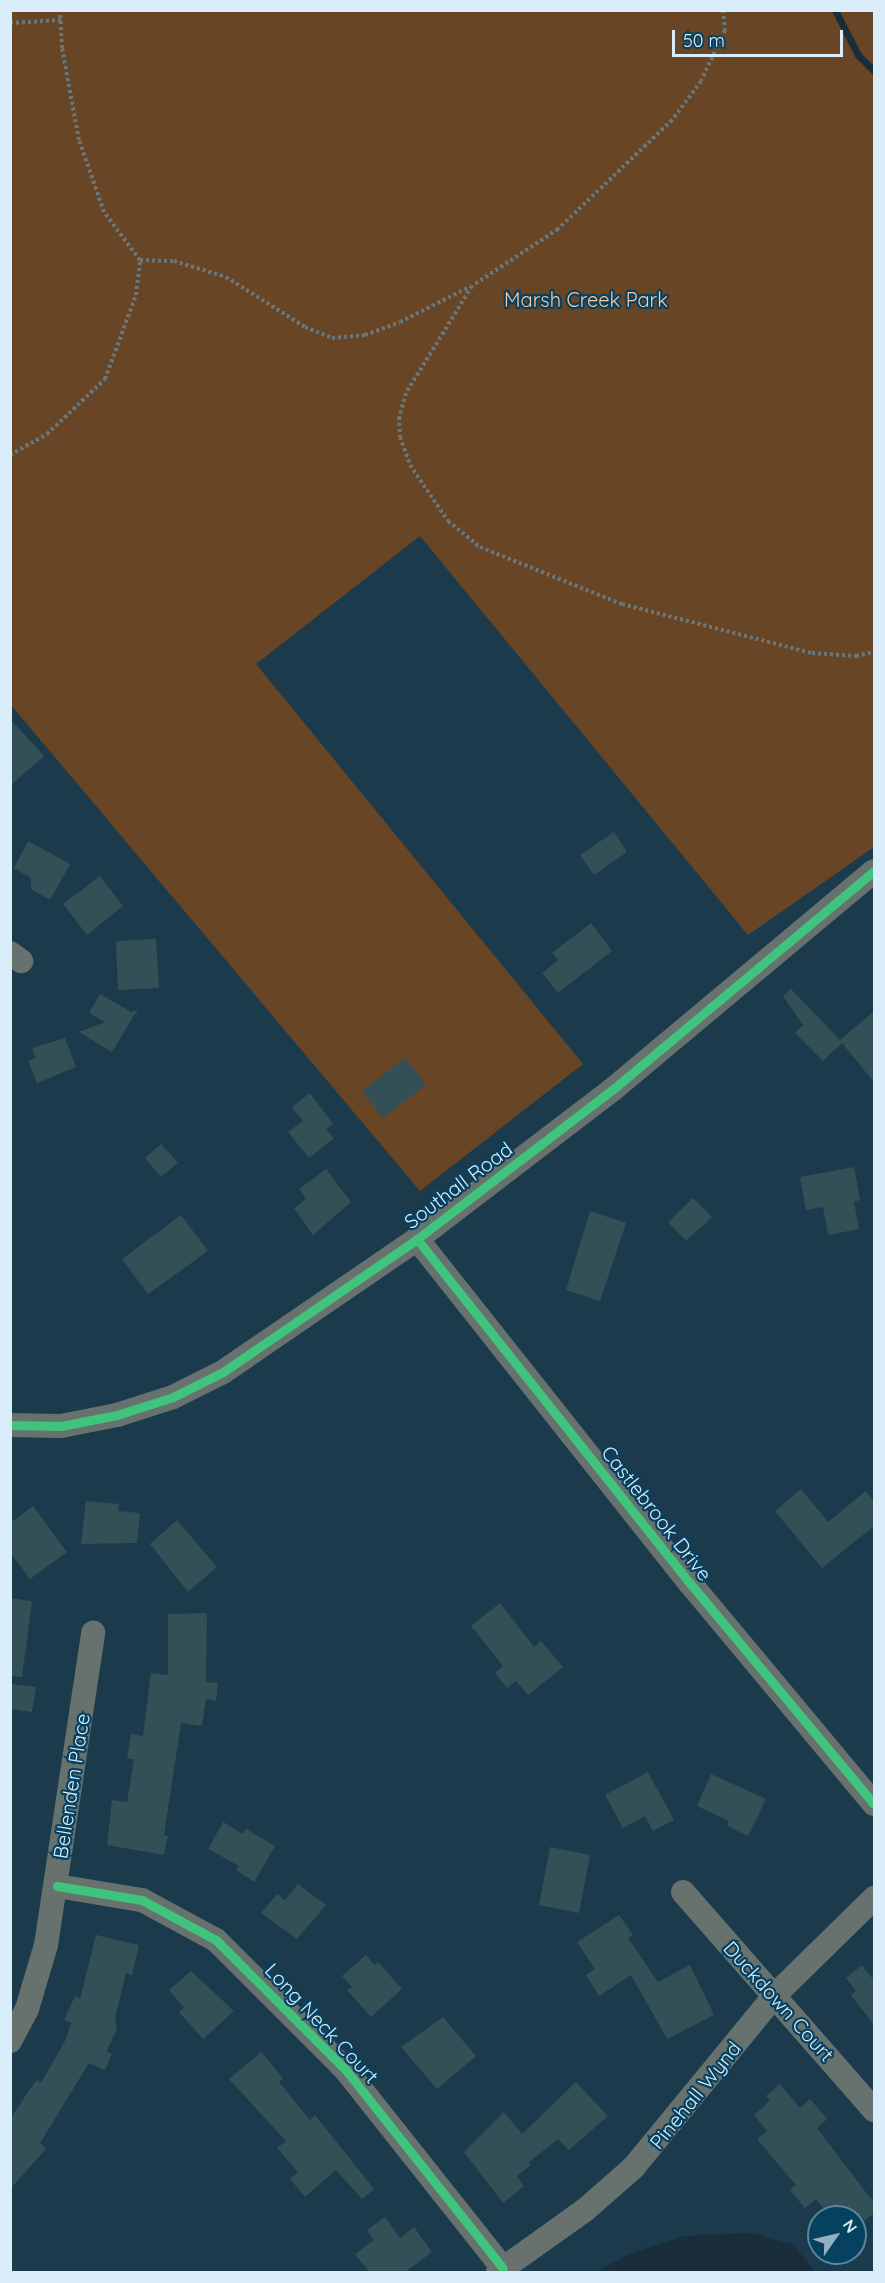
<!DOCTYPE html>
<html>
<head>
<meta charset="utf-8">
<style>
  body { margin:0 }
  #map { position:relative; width:885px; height:2283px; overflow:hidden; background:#1b3b4c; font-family:Quicksand,sans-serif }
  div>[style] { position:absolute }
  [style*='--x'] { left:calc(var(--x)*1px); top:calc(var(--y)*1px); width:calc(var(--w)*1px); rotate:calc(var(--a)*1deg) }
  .green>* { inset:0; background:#684525 }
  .water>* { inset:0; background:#192d3a }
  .stream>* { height:7px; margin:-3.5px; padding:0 3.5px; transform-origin:3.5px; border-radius:3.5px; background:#192d3a }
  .building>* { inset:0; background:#335056 }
  .path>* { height:4px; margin-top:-2px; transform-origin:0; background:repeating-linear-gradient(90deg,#6a777a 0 3px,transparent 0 6px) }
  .minor>* { height:24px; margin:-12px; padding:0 12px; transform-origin:12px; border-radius:12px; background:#67726f }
  .cycleway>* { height:9px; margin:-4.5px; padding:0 4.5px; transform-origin:4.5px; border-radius:4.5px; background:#40c37c }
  span { translate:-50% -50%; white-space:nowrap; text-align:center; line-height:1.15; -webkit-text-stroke:4.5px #074160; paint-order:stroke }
  .park-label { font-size:20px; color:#fbc89f }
  .street-label { font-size:20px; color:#d9edfb }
  .frame { position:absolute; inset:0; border:12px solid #d9edfb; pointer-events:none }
  .north { position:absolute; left:807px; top:2205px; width:60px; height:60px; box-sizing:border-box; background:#074160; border:2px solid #5b869e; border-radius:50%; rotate:56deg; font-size:16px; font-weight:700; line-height:24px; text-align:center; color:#d9edfb }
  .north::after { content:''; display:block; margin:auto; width:21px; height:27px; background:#96afbe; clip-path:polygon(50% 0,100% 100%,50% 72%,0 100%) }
  .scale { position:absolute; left:672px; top:30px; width:171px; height:27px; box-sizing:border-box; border:3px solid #d9edfb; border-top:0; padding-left:8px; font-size:18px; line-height:21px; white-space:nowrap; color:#d9edfb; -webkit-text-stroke:4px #074160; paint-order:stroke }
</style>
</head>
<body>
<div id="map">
  <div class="green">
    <div style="clip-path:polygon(10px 11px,874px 11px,874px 847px,748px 935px,420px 536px,256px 664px,583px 1064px,420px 1191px,11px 705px)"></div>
  </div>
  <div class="water">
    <div style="clip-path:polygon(753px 2233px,794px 2245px,815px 2272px,596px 2272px,631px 2253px,685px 2236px)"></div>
  </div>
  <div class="stream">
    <div style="--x:835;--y:10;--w:51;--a:62.9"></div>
    <div style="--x:858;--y:55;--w:23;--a:45"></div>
  </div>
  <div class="building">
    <div style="clip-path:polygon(10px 719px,44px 756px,10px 786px)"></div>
    <div style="clip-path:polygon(614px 832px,627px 852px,594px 875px,580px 855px)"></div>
    <div style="clip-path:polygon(28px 841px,70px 864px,50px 900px,31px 889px,31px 878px,14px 868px)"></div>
    <div style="clip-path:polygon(100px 876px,123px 906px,87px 935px,63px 904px)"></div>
    <div style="clip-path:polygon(591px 923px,612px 951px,558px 993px,542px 973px,558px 960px,552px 953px)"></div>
    <div style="clip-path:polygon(156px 939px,159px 988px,118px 990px,116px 941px)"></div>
    <div style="clip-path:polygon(791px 989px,840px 1040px,874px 1011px,874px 1082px,842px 1043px,823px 1061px,795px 1033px,803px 1025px,783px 996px)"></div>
    <div style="clip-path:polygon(100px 994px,131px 1012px,138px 1009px,112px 1052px,79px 1032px,105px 1022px,89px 1013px)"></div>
    <div style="clip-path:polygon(65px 1038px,76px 1067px,37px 1083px,28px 1061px,36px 1058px,32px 1048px)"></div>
    <div style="clip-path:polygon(405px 1058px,426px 1085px,383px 1118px,362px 1091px)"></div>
    <div style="clip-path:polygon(310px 1093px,333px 1124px,326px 1129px,334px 1138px,309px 1158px,288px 1132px,303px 1121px,292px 1107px)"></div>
    <div style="clip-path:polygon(161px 1144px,178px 1163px,161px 1177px,145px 1158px)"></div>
    <div style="clip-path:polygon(854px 1167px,860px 1200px,854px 1202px,859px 1229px,828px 1235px,823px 1207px,806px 1210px,800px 1177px)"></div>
    <div style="clip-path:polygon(326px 1169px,351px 1202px,313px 1235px,294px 1208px,306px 1199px,299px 1189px)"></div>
    <div style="clip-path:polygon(693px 1198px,712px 1217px,686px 1241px,668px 1222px)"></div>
    <div style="clip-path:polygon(590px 1211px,626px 1223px,600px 1301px,566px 1290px)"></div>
    <div style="clip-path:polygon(181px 1215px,208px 1251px,148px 1294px,122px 1259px)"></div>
    <div style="clip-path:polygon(801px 1489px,828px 1522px,866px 1491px,874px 1501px,874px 1526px,822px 1568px,775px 1511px)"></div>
    <div style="clip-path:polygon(86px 1501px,119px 1504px,118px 1511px,140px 1513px,137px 1543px,81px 1544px)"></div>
    <div style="clip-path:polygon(33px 1506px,67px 1552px,30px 1579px,10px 1552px,10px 1523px)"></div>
    <div style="clip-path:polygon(177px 1520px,217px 1567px,188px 1592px,150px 1544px)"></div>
    <div style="clip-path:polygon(10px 1598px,32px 1601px,22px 1677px,10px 1676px)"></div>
    <div style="clip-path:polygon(500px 1603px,534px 1647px,541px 1641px,563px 1667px,528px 1695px,516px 1681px,507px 1688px,495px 1673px,503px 1666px,471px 1626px)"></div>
    <div style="clip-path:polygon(207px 1613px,206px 1682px,218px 1683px,216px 1701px,206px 1699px,202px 1726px,181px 1723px,164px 1835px,168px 1836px,164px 1855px,107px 1845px,112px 1800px,127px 1802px,134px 1759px,127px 1759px,131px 1734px,143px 1736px,151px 1673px,168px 1675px,168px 1614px)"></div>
    <div style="clip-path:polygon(10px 1684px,36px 1687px,32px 1712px,10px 1709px)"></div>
    <div style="clip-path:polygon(648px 1772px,674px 1820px,653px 1831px,645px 1816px,623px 1828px,605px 1795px)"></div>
    <div style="clip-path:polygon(711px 1774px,766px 1799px,748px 1836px,727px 1826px,729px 1821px,697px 1806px)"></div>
    <div style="clip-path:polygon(223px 1822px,243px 1834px,246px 1829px,275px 1846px,254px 1882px,236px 1870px,239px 1866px,208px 1849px)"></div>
    <div style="clip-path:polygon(550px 1847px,590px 1855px,579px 1913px,539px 1905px)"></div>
    <div style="clip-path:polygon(298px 1884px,326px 1905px,297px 1939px,261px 1913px,277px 1894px,285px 1900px)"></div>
    <div style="clip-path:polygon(619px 1915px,633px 1935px,628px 1938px,658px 1982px,690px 1965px,714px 2015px,667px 2039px,631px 1975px,599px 1996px,586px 1975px,595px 1969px,577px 1942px)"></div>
    <div style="clip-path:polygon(96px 1935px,139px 1945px,132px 1975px,126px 1973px,115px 2018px,117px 2029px,107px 2051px,112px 2054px,105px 2070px,89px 2063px,40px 2143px,46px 2149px,10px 2189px,10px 2119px,30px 2089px,37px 2080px,41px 2083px,66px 2039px,71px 2023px,64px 2020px,75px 1996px,80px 1999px)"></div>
    <div style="clip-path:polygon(366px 1955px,374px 1965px,378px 1962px,402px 1989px,371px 2017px,347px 1990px,352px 1987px,342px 1976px)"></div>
    <div style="clip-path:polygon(862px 1965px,872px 1978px,874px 1976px,874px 2025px,851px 1995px,856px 1991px,846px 1978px)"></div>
    <div style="clip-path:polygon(191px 1971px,234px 2011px,203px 2039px,179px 2012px,184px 2008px,169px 1990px)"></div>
    <div style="clip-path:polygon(443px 2017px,476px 2056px,437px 2089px,401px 2047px)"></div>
    <div style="clip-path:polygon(261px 2052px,283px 2078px,279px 2082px,310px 2120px,315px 2115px,374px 2189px,362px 2199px,336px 2170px,305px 2197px,290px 2179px,298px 2172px,277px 2148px,286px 2141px,229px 2079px)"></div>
    <div style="clip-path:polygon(576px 2082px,608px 2116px,569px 2150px,558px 2139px,529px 2162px,531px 2165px,517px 2176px,524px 2186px,503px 2203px,464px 2152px,504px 2112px,522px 2134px)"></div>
    <div style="clip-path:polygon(780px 2084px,800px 2108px,810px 2099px,827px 2119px,817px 2128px,874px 2203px,874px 2213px,861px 2224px,855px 2217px,831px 2217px,816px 2199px,805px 2208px,790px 2190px,796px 2185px,757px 2139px,767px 2131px,754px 2115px,770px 2101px,766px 2096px)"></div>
    <div style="clip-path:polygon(385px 2217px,400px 2238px,414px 2227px,432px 2252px,405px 2272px,369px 2272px,355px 2254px,374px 2240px,367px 2230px)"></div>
  </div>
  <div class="path">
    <div style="--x:723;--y:10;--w:20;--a:84"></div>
    <div style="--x:725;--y:30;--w:56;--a:115.2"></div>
    <div style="--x:701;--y:81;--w:49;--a:126.6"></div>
    <div style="--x:672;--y:120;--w:158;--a:136.3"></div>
    <div style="--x:558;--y:229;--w:103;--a:146.5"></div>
    <div style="--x:472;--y:286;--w:126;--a:121.7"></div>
    <div style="--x:406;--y:393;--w:25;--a:106"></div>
    <div style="--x:399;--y:417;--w:20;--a:87"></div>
    <div style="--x:400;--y:437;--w:30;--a:70"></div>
    <div style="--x:410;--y:465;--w:68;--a:55.8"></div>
    <div style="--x:448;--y:521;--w:41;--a:39.1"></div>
    <div style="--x:480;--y:547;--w:153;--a:21.9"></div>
    <div style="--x:622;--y:604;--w:196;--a:14.5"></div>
    <div style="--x:812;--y:653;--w:44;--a:3.9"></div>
    <div style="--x:856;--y:656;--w:18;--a:-13"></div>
    <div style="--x:10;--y:23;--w:51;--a:-3.4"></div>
    <div style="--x:140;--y:260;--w:34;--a:2"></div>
    <div style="--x:174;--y:261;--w:54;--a:17.1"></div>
    <div style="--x:226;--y:277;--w:93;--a:32.3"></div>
    <div style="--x:305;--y:327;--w:29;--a:22"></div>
    <div style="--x:332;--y:338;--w:33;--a:-5"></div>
    <div style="--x:365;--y:335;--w:37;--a:-20"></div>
    <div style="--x:400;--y:322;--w:77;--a:-26.9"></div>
    <div style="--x:10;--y:455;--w:43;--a:-29.6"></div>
    <div style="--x:47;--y:434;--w:80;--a:-43.5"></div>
    <div style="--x:105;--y:379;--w:90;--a:-69.7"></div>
    <div style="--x:136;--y:295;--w:35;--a:-83"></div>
    <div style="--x:140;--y:260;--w:60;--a:-126.9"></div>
    <div style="--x:104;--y:212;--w:76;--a:-109.1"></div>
    <div style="--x:79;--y:140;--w:94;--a:-100.5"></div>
    <div style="--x:62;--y:48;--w:38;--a:-93"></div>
  </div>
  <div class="minor">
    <div style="--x:10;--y:953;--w:14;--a:36"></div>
    <div style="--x:417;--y:1239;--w:438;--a:51.6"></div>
    <div style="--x:689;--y:1582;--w:289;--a:50.2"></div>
    <div style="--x:10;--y:1425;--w:51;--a:1.1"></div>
    <div style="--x:61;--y:1426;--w:57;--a:-11.1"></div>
    <div style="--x:117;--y:1415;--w:59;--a:-17.8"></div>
    <div style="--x:173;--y:1397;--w:56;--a:-26.6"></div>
    <div style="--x:223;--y:1372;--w:235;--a:-34.4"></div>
    <div style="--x:417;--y:1239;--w:245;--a:-37.4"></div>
    <div style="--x:612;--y:1090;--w:341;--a:-39.9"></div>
    <div style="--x:57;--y:1886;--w:86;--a:9.4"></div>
    <div style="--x:142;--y:1900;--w:84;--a:28.4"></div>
    <div style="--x:216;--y:1940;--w:182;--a:45"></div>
    <div style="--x:345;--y:2069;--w:254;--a:51.6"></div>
    <div style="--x:683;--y:1892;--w:290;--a:48.8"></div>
    <div style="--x:10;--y:2041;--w:36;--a:-62"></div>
    <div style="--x:27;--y:2009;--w:67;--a:-73.5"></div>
    <div style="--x:46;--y:1945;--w:316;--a:-81.4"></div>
    <div style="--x:498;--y:2272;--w:107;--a:-35.5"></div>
    <div style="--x:585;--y:2210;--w:64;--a:-41.2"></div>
    <div style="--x:633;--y:2168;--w:224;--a:-50.6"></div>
    <div style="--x:775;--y:1995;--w:139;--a:-44.4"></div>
  </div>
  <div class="cycleway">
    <div style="--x:417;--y:1239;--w:438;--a:51.6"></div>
    <div style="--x:689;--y:1582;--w:289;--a:50.2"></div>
    <div style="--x:10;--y:1425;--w:51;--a:1.1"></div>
    <div style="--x:61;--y:1426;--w:57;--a:-11.1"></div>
    <div style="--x:117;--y:1415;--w:59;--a:-17.8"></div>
    <div style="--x:173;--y:1397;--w:56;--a:-26.6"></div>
    <div style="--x:223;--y:1372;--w:235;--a:-34.4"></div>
    <div style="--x:417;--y:1239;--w:245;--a:-37.4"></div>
    <div style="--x:612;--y:1090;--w:341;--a:-39.9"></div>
    <div style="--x:57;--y:1886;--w:86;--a:9.4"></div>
    <div style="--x:142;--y:1900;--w:84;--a:28.4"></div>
    <div style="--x:216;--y:1940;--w:182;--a:45"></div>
    <div style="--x:345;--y:2069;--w:254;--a:51.6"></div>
  </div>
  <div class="park-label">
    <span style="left:586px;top:299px">Marsh Creek Park</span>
  </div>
  <div class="street-label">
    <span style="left:458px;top:1185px;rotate:-37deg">Southall Road</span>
    <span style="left:657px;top:1513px;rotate:52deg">Castlebrook Drive</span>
    <span style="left:71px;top:1786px;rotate:-81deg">Bellenden Place</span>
    <span style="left:779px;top:2001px;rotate:48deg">Duckdown Court</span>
    <span style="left:322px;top:2023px;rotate:47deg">Long Neck Court</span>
    <span style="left:695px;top:2095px;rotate:-51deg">Pinehall Wynd</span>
  </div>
  <div class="frame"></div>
  <div class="north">N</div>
  <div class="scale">50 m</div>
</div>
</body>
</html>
